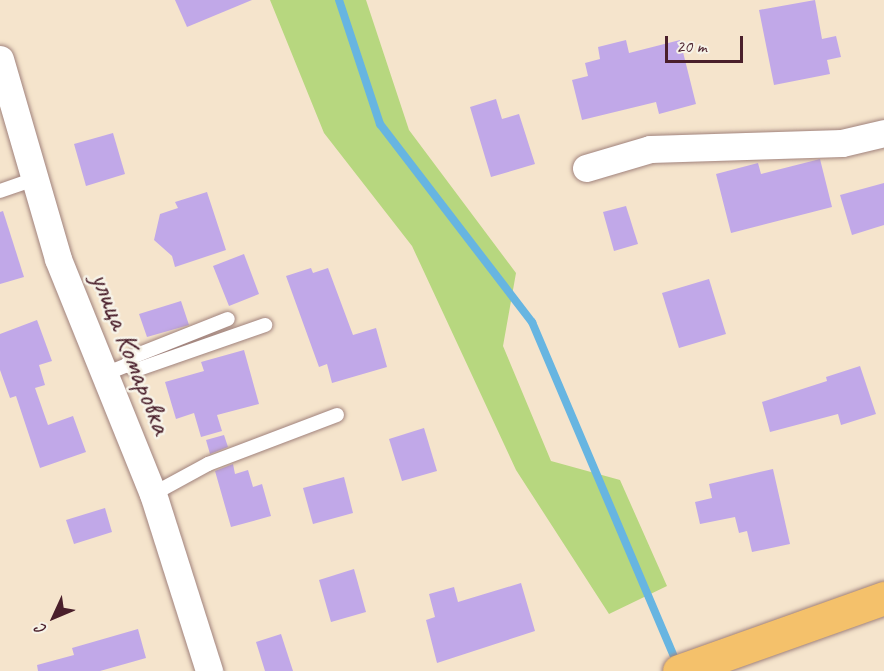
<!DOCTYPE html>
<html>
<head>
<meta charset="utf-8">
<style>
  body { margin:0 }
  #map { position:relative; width:884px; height:671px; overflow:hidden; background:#f5e4cc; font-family:Caveat,sans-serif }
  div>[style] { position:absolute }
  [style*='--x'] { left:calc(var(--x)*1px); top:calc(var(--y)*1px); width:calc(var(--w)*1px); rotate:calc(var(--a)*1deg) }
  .green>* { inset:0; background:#b7d77f }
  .stream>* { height:8px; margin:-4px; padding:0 4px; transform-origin:4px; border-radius:4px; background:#67b5e1 }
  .building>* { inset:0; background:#c1a8e8 }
  .roads { filter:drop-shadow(0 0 2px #a0827c) drop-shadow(0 0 2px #a0827c) }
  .service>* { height:14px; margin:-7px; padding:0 7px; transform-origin:7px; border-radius:7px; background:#fff }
  .minor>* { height:27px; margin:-13.5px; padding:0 13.5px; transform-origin:13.5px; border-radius:13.5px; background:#fff }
  .primary>* { height:33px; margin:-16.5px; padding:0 16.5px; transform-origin:16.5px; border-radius:16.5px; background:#f4c16b }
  span { translate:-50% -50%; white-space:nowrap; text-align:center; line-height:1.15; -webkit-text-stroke:5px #f7f3e8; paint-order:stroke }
  .street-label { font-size:30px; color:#4a1f2b }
  .north { position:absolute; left:24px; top:587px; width:60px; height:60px; -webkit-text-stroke:4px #f7f3e8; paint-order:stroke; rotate:226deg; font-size:16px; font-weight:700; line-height:24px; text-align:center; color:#4a1f2b }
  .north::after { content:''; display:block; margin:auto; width:21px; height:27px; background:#4a1f2b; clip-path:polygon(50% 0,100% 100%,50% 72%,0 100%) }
  .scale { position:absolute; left:665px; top:36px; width:78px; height:27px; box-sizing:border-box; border:3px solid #4a1f2b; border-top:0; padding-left:8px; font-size:18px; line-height:21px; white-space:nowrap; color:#4a1f2b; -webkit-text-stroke:4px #f7f3e8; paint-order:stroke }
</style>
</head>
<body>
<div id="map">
  <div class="green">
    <div style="clip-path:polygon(270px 0,366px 0,409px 130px,516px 273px,503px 346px,551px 461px,620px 480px,667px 586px,609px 614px,516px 470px,412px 246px,324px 133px)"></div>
  </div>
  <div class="stream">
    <div style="--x:339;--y:0;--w:131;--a:71.7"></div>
    <div style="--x:380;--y:124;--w:250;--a:52.5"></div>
    <div style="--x:532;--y:322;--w:371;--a:67"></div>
  </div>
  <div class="building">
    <div style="clip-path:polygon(175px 0,252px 0,187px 27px)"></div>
    <div style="clip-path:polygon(815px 0,822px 39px,836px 36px,841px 57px,827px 60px,830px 74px,774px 85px,759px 10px)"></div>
    <div style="clip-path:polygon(626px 40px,629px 53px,680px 40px,696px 104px,659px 114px,656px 102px,582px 120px,572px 80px,588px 76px,585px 63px,600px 59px,598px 47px)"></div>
    <div style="clip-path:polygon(496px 99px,502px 119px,519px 114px,535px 164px,491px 177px,470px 107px)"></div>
    <div style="clip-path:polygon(113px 133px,125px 174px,86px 186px,74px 144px)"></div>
    <div style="clip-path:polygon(820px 159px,832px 207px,731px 233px,716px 174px,758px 163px,761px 174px)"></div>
    <div style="clip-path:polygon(884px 183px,884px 225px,852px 235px,840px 195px)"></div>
    <div style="clip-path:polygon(207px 192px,226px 250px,175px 267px,172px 256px,154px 240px,160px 214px,178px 208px,175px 202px)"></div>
    <div style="clip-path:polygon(626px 206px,638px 244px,614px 251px,603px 212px)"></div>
    <div style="clip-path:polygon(3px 211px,24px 277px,0 284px,0 212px)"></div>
    <div style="clip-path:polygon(244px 254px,259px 294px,229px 306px,213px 266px)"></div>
    <div style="clip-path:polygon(311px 268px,313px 273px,328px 268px,353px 335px,376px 328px,387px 367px,332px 383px,327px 364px,319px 367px,286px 276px)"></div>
    <div style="clip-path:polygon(709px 279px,726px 334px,679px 348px,662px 293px)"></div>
    <div style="clip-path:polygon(181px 301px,189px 325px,147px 337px,139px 314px)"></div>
    <div style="clip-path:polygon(37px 320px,52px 361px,39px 365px,45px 385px,35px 388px,48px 425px,73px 416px,86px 452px,40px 468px,16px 396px,10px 398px,0 370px,0 334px)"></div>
    <div style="clip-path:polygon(244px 350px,259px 404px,217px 415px,222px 431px,201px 437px,194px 413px,176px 419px,165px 382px,204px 371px,201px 362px)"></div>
    <div style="clip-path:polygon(860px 366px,876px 414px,841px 425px,838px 414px,770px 432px,762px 402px,827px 381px,826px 377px)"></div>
    <div style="clip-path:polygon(424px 428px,437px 471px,402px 481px,389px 439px)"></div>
    <div style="clip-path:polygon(224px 435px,228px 447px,210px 454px,206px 440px)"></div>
    <div style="clip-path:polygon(233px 464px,235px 474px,248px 470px,253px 487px,262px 484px,271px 516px,231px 527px,215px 471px)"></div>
    <div style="clip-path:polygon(773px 469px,790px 544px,752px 552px,747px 531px,739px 533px,735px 517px,700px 524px,695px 502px,712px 498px,709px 484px)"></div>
    <div style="clip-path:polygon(344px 477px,353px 513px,313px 524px,303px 488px)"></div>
    <div style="clip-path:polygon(105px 508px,112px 532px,74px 544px,66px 520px)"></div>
    <div style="clip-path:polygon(354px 569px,366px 612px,331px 622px,319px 580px)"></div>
    <div style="clip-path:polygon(521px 583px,535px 631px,437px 663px,426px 620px,435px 617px,429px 594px,454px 587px,458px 602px)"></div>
    <div style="clip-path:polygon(138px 629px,146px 658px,100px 671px,38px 671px,37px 665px,74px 655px,72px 648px)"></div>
    <div style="clip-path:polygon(281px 634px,293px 671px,265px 671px,256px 642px)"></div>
  </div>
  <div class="roads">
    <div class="service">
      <div style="--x:0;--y:191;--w:37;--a:-19"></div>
      <div style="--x:127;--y:365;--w:10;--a:29"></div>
      <div style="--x:136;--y:370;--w:137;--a:-19.2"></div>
      <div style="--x:105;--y:374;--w:24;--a:-22"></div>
      <div style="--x:127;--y:365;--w:9;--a:-58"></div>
      <div style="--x:132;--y:357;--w:103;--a:-21.6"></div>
      <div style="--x:153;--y:494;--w:63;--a:-28.6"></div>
      <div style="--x:208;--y:464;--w:138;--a:-20.8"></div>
    </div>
    <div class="minor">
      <div style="--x:0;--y:59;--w:208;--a:73.8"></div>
      <div style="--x:58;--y:259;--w:253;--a:68"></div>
      <div style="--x:153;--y:494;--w:186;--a:72.4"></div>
      <div style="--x:586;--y:168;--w:67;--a:-16.5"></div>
      <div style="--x:650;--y:149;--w:192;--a:-1.8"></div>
      <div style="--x:842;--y:143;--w:43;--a:-13.4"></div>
    </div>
    <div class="primary">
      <div style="--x:679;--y:671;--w:218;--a:-19.6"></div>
    </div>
  </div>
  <div class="street-label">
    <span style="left:132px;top:353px;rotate:68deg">улица Комаровка</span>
  </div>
  <div class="north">С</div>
  <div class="scale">20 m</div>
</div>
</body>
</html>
